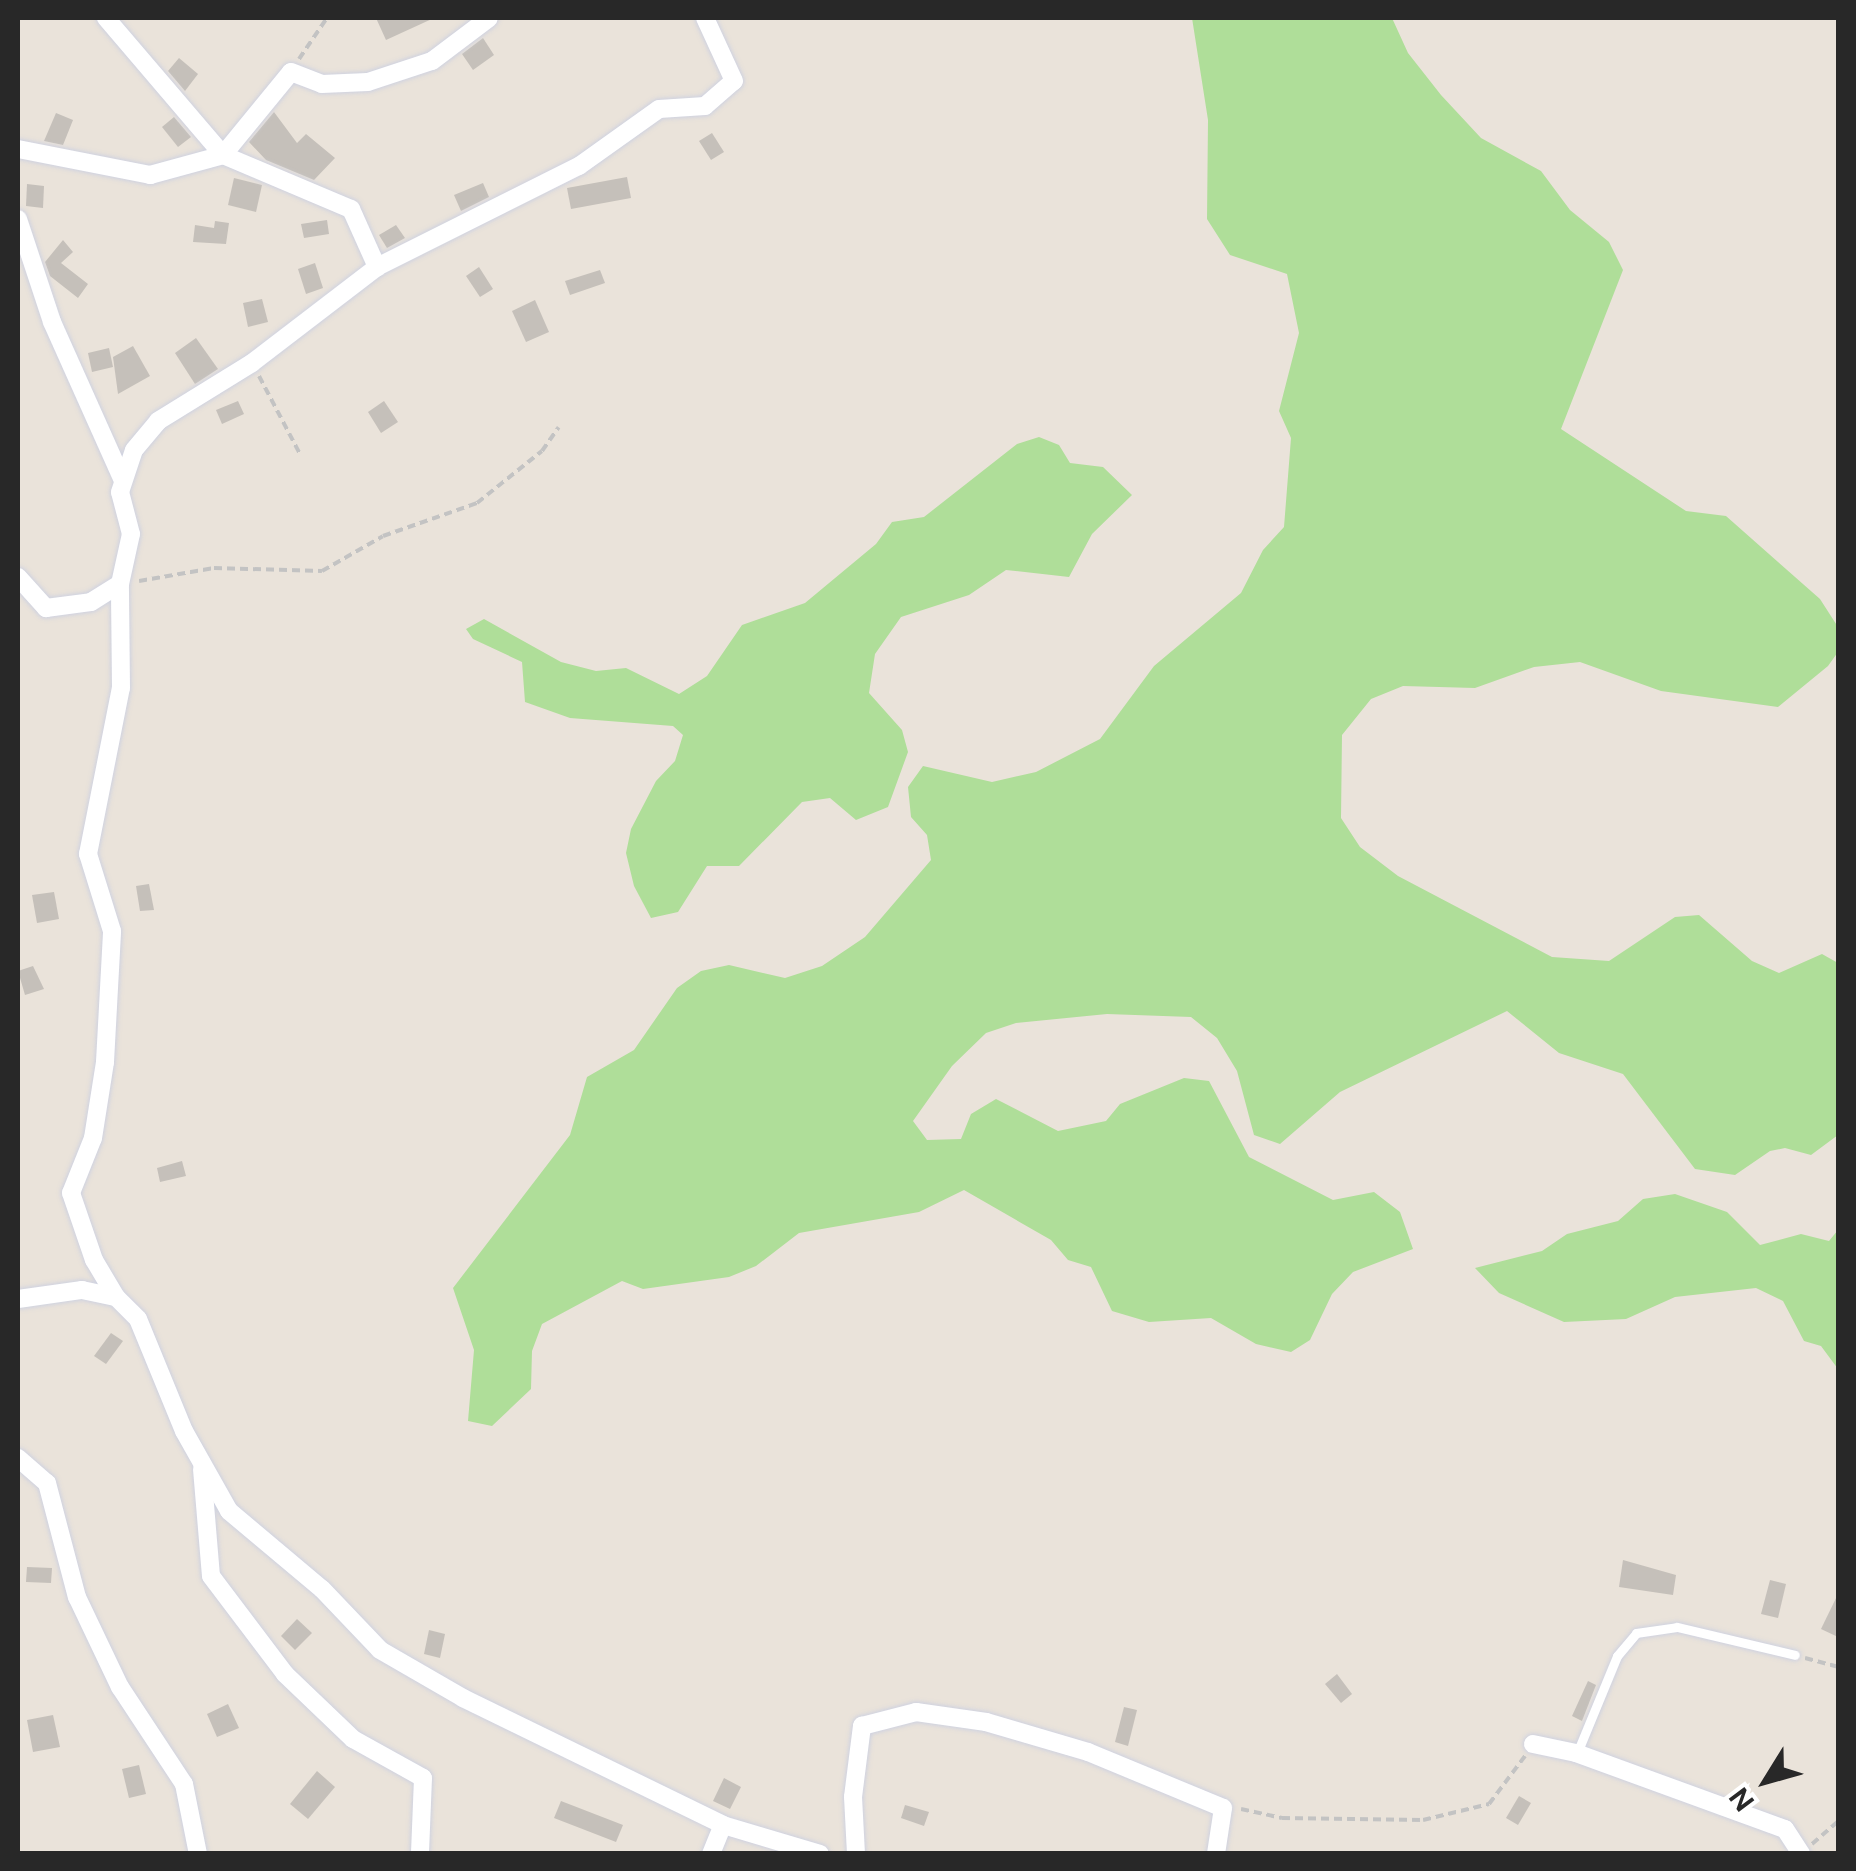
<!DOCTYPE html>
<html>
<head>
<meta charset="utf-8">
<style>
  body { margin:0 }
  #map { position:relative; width:1856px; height:1871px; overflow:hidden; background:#eae3da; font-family:"DM Sans",sans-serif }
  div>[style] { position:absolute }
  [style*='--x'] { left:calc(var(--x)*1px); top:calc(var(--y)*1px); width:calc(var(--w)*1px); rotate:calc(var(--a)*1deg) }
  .green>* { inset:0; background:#afde99 }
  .building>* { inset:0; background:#c5c0ba }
  .path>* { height:4px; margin-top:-2px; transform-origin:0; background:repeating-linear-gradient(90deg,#c3c3c3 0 8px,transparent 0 13px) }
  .roads { filter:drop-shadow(0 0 2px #cfd2e0) drop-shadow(0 0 2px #cfd2e0) }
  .lane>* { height:9px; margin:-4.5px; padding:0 4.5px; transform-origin:4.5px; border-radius:4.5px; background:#fff }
  .street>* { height:18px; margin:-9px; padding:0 9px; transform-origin:9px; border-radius:9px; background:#fff }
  span { translate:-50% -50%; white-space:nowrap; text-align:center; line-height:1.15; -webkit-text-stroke:10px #fff; paint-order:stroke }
  .frame { position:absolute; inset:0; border:20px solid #282828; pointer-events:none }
  .north { position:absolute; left:1716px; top:1731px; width:100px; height:100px; -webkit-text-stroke:8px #fff; paint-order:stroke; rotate:233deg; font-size:28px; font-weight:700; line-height:40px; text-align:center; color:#282828 }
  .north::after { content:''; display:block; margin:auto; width:35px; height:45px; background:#282828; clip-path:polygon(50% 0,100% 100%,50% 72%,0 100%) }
</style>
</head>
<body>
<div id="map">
  <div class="green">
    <div style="clip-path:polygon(1192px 18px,1392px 18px,1408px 53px,1441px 95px,1481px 138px,1541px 171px,1570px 210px,1609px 242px,1623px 270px,1561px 429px,1686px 511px,1726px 516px,1820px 599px,1838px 627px,1838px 652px,1828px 666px,1778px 707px,1661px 691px,1580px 662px,1534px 667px,1475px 688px,1403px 686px,1371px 699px,1342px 735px,1341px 818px,1360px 847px,1398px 876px,1552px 957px,1609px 961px,1675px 917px,1699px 915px,1752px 961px,1779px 973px,1822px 954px,1838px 963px,1838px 1135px,1811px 1155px,1785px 1148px,1770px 1151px,1735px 1175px,1695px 1169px,1623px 1074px,1559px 1053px,1507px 1011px,1340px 1092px,1280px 1144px,1254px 1135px,1237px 1071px,1217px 1038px,1191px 1017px,1107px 1014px,1016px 1023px,986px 1033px,952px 1066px,913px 1121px,927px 1140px,961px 1139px,971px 1114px,996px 1099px,1058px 1131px,1106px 1121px,1120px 1104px,1184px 1078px,1209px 1081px,1249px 1157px,1333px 1200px,1374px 1192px,1400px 1212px,1413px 1249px,1353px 1272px,1332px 1294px,1310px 1340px,1291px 1352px,1256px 1344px,1211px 1318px,1149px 1322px,1112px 1311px,1091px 1267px,1068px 1260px,1051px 1240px,964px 1190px,919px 1212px,799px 1233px,756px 1266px,729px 1277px,643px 1289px,622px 1281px,542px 1324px,532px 1351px,531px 1389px,492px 1426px,468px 1421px,474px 1350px,453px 1288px,570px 1135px,587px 1077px,634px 1050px,677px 988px,701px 971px,729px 965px,785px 978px,822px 966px,865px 937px,931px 860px,927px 835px,911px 817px,908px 787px,923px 766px,992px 782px,1036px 772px,1100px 739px,1154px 666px,1241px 593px,1263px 550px,1284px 527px,1291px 438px,1279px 411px,1299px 333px,1287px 274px,1230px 255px,1207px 219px,1208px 120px)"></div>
    <div style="clip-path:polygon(1039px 437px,1059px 445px,1070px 463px,1103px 467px,1132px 495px,1092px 534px,1069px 577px,1006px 570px,969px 595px,901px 617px,875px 654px,869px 693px,902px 730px,908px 752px,888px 807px,856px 820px,830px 798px,802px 802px,739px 866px,707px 866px,678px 912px,651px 918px,634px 886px,626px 853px,631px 829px,656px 781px,675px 761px,683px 735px,673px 726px,570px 718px,525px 702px,522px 662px,473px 639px,466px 629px,484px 619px,561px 662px,596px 671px,626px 668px,679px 694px,707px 676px,742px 625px,805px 603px,876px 544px,892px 522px,924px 517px,1017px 444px)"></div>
    <div style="clip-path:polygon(1675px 1194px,1727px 1212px,1760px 1245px,1801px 1234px,1829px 1241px,1838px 1230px,1838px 1369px,1821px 1346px,1804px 1341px,1783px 1301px,1756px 1288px,1675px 1297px,1626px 1319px,1564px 1322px,1499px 1293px,1475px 1268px,1542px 1251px,1567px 1234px,1618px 1221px,1643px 1199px)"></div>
  </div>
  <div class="building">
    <div style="clip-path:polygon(376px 18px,434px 18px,386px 40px)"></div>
    <div style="clip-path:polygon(483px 38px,494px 55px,473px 70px,462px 54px)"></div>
    <div style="clip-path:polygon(179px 58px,198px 74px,185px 91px,168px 71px)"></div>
    <div style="clip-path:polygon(274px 112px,297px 143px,306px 134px,335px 158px,314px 180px,266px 160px,249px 142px)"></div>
    <div style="clip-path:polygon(56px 113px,73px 120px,63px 145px,44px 141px)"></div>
    <div style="clip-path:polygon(174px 117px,191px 137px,178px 147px,162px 127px)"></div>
    <div style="clip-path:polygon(712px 133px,724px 152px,711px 160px,699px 141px)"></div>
    <div style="clip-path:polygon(627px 177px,631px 198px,571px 209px,567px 188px)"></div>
    <div style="clip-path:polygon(234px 178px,262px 185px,256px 212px,228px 205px)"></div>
    <div style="clip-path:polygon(483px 183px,489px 197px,461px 211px,454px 195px)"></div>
    <div style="clip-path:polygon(27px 184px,44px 186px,43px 208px,26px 206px)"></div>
    <div style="clip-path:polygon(327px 220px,329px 234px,304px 238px,301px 224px)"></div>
    <div style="clip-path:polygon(215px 221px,229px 223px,226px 244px,193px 242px,195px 225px,214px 228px)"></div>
    <div style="clip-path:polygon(396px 225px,405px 238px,387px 248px,379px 235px)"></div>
    <div style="clip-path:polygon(63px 240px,73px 252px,61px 263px,88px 284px,78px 298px,50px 276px,45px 262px)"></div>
    <div style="clip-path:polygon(315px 263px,323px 288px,306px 294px,298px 269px)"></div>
    <div style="clip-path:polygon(479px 267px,493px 289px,480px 297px,466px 276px)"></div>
    <div style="clip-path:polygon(600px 270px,605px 283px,570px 295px,565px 281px)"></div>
    <div style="clip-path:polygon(262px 299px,268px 322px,248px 327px,243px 303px)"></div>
    <div style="clip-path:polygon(535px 300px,549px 332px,526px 342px,512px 311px)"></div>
    <div style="clip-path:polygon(196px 338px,218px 369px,195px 384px,175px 353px)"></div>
    <div style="clip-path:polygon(133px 346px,150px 376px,118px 394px,113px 357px)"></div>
    <div style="clip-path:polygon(109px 348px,113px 367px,92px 372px,88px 353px)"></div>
    <div style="clip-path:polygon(238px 401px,244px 414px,222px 424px,216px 410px)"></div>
    <div style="clip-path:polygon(384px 401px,398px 422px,381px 433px,368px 412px)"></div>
    <div style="clip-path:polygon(149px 884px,154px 910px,140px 911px,136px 886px)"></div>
    <div style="clip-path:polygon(54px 892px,59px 919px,37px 923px,32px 895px)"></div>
    <div style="clip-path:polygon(33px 966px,44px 989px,25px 995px,18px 971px)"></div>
    <div style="clip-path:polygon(182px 1161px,186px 1176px,160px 1182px,157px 1168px)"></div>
    <div style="clip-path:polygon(111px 1333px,123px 1341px,106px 1364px,94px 1356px)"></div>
    <div style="clip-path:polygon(1623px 1560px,1676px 1575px,1673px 1595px,1619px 1587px)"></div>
    <div style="clip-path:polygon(27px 1567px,52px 1568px,51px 1583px,26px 1582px)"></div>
    <div style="clip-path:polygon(1770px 1580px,1786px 1584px,1778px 1618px,1761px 1614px)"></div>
    <div style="clip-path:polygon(1838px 1594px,1838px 1637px,1821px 1629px)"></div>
    <div style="clip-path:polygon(297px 1619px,312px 1633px,295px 1650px,281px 1636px)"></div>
    <div style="clip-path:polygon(429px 1630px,445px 1634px,440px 1658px,424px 1654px)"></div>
    <div style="clip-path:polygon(1337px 1674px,1352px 1694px,1341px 1703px,1325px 1684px)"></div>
    <div style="clip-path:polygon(1588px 1681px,1596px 1685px,1582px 1721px,1572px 1716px)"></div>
    <div style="clip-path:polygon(228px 1704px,239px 1728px,217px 1737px,207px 1714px)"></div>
    <div style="clip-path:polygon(1124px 1707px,1137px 1710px,1128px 1746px,1115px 1742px)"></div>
    <div style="clip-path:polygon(53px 1715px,60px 1747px,33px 1752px,27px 1720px)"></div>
    <div style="clip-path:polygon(139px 1765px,146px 1794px,129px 1798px,122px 1769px)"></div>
    <div style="clip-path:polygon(317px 1771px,335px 1787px,308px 1819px,290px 1804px)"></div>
    <div style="clip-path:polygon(724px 1778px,741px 1787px,730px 1809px,713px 1801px)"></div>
    <div style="clip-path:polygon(1519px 1796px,1531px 1803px,1518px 1825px,1506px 1818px)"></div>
    <div style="clip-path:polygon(561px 1801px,623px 1825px,616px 1842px,554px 1818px)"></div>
    <div style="clip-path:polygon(905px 1805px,929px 1812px,924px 1826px,901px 1818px)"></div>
  </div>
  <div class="path">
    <div style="--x:299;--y:59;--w:50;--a:-55.7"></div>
    <div style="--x:259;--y:376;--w:88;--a:62.3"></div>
    <div style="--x:139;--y:581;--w:76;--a:-9.8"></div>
    <div style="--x:214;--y:568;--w:108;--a:1.6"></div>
    <div style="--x:322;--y:571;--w:70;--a:-29.8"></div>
    <div style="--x:383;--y:536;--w:100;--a:-19.3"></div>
    <div style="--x:477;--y:503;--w:83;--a:-38.7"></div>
    <div style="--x:542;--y:451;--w:29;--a:-55"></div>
    <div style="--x:1805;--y:1658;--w:34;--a:15"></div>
    <div style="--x:1241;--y:1809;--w:42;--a:12.4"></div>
    <div style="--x:1282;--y:1818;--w:141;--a:0.8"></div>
    <div style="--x:1423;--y:1820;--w:68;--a:-13.6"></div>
    <div style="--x:1489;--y:1804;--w:60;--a:-53.1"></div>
    <div style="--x:1812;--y:1844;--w:35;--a:-41"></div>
  </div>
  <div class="roads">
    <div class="lane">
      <div style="--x:1577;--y:1753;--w:105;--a:-67.6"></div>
      <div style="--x:1617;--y:1656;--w:30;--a:-50"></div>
      <div style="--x:1636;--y:1633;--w:41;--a:-8.3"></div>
      <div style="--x:1677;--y:1627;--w:121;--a:13.3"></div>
    </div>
    <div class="street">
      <div style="--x:106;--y:18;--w:180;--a:49.5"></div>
      <div style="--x:223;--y:155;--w:107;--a:-50.7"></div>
      <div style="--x:291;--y:72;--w:33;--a:21"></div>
      <div style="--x:322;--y:84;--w:46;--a:-2.5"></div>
      <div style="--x:368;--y:82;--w:67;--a:-18.2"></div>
      <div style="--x:432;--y:61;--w:71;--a:-37"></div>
      <div style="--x:18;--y:149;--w:135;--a:11.1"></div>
      <div style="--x:150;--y:175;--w:76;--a:-15.3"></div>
      <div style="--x:223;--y:155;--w:139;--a:22.9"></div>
      <div style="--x:351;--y:209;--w:64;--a:65.9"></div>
      <div style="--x:18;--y:219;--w:108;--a:71.7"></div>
      <div style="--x:52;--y:322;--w:174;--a:65.9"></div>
      <div style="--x:18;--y:577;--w:42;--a:47.9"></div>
      <div style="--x:46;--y:608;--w:45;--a:-7.6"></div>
      <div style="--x:91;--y:602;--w:34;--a:-32"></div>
      <div style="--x:120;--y:584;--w:51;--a:-77.6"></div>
      <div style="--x:131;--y:534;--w:43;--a:-104.7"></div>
      <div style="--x:120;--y:492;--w:44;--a:-71.6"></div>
      <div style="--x:134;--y:450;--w:38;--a:-50"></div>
      <div style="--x:158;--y:421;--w:110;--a:-31.7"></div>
      <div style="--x:252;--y:363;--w:158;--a:-37.5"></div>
      <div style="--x:377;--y:267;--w:226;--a:-26.6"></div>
      <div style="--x:579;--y:166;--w:98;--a:-35.5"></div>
      <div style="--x:659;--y:109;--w:46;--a:-3.7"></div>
      <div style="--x:705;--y:106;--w:38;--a:-41"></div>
      <div style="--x:734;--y:81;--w:69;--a:-114.7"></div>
      <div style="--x:116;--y:1297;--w:43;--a:-120.7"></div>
      <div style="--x:94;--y:1260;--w:71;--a:-108.9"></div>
      <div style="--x:71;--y:1193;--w:59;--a:-68.2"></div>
      <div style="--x:93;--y:1138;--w:77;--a:-81"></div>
      <div style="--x:105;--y:1062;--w:131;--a:-86.9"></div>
      <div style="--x:112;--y:931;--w:81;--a:-107.3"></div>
      <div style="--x:88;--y:854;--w:169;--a:-78.8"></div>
      <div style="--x:121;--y:688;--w:104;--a:-90.6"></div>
      <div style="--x:18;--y:1299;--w:65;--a:-8"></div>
      <div style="--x:82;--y:1290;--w:35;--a:12"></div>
      <div style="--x:116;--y:1297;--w:31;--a:45"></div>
      <div style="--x:138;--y:1319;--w:121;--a:67.7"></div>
      <div style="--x:184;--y:1431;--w:92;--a:60.6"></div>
      <div style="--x:229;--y:1511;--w:121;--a:40"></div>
      <div style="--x:322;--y:1589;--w:84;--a:46.4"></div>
      <div style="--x:380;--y:1650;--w:96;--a:30"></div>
      <div style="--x:463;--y:1698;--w:289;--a:26"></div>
      <div style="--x:723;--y:1825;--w:101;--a:16.6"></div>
      <div style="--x:18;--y:1458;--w:38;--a:41"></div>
      <div style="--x:47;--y:1483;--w:118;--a:75.3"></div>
      <div style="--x:77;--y:1597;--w:100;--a:64.5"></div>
      <div style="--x:120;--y:1687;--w:116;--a:56.6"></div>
      <div style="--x:184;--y:1784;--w:71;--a:78.7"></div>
      <div style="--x:202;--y:1469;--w:107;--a:85.2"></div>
      <div style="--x:211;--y:1576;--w:123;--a:52.9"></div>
      <div style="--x:285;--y:1674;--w:94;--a:43.7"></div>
      <div style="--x:353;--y:1739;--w:80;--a:29.1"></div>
      <div style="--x:423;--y:1778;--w:76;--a:92.3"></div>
      <div style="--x:1533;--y:1744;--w:44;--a:11.8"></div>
      <div style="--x:1576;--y:1753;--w:222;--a:20"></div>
      <div style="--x:1785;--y:1829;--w:30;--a:57"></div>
      <div style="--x:711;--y:1854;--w:31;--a:-68"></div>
      <div style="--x:856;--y:1854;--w:57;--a:-93"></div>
      <div style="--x:853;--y:1797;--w:72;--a:-82.8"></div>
      <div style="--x:862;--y:1726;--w:56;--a:-14.5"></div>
      <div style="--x:916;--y:1712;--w:71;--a:8.1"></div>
      <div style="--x:986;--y:1722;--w:106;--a:16.4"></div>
      <div style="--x:1088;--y:1752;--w:146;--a:22.5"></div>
      <div style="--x:1223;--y:1808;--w:47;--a:98.7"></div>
    </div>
  </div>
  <div class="frame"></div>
  <div class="north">N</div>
</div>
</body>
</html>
